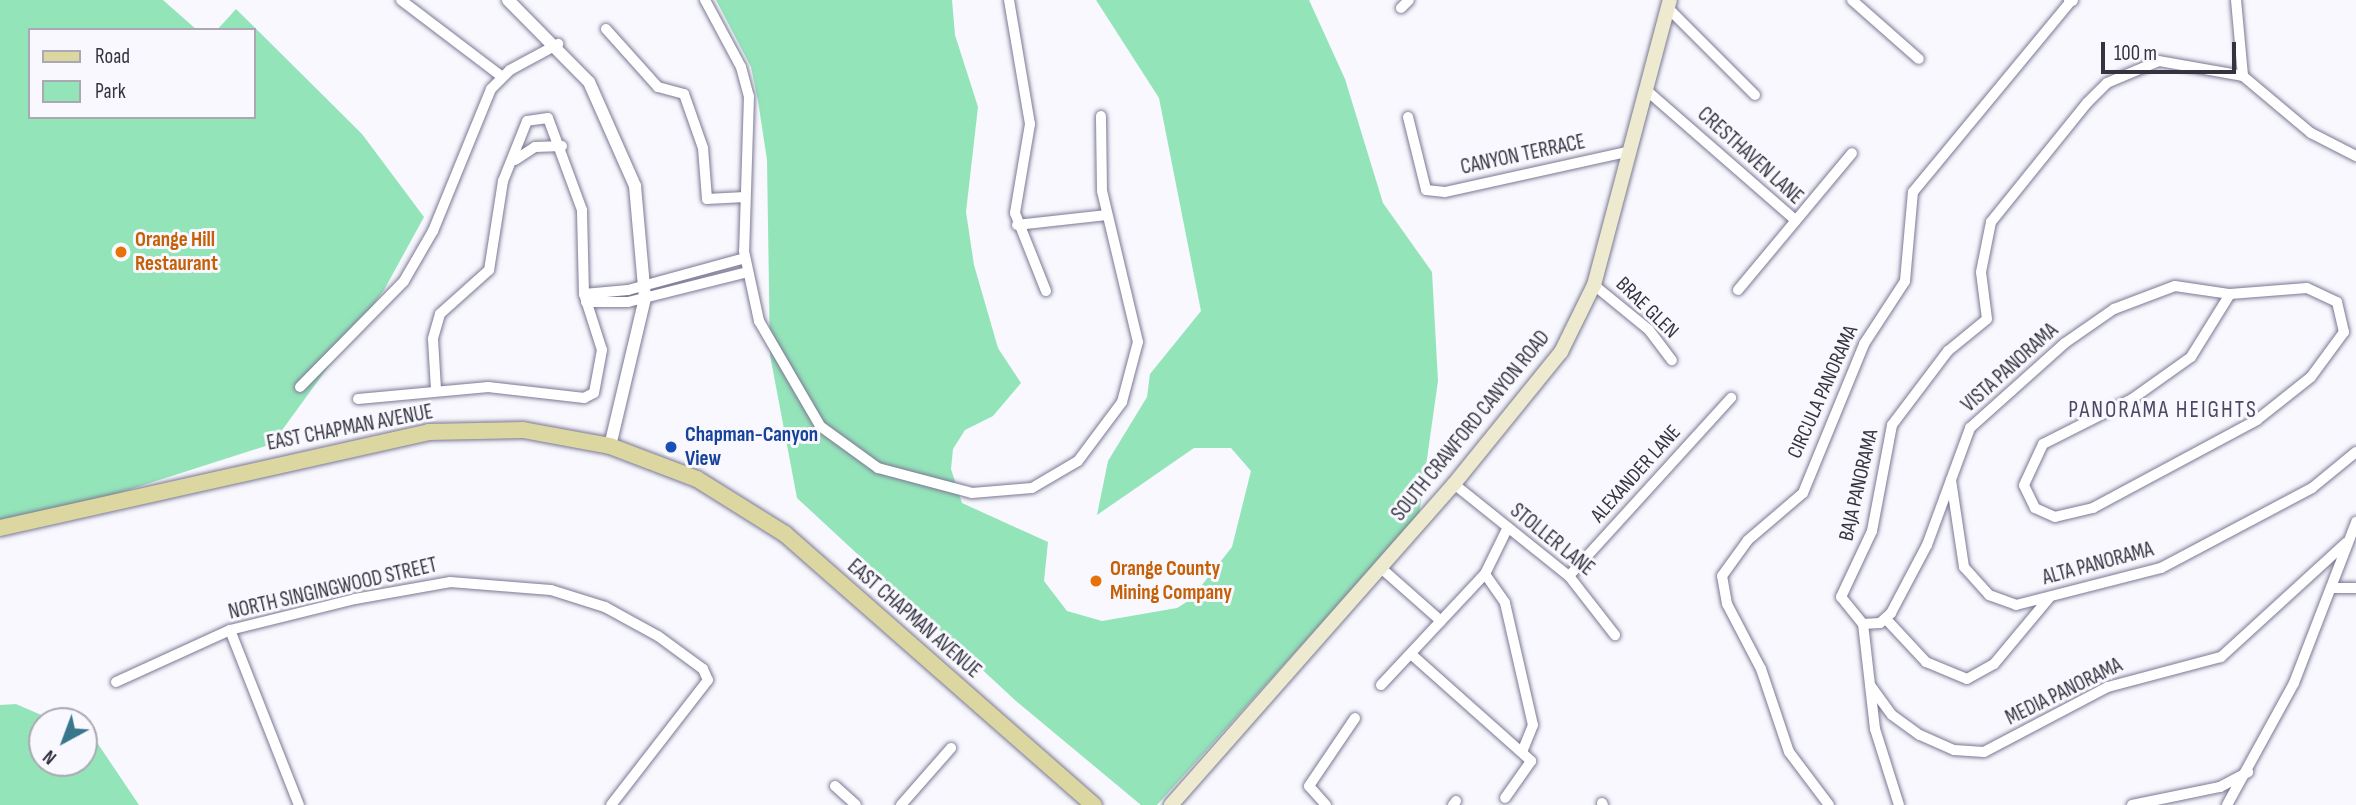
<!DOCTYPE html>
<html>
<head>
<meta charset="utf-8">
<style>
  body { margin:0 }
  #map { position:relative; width:2356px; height:805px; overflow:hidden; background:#f8f8fe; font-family:"Sofia Sans Condensed",sans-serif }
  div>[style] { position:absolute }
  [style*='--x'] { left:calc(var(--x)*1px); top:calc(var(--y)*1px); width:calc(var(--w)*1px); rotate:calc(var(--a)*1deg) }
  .green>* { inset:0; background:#94e4ba }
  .roads { filter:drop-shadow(0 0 2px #7b7894) drop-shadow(0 0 2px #7b7894) }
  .minor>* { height:10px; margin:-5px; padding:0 5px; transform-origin:5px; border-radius:5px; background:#fff }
  .tertiary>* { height:12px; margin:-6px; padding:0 6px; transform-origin:6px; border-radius:6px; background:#fff }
  .secondary>* { height:14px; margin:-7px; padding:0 7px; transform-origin:7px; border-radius:7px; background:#edeacf }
  .primary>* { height:16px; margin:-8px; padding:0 8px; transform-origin:8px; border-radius:8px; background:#dcd6a0 }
  .dots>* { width:19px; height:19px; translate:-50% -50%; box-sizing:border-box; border:4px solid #f8f8fe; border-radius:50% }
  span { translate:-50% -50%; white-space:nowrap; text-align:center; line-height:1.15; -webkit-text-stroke:6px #f8f8fe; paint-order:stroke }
  .street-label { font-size:21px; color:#34333f }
  .food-label { font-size:21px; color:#c56008; font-weight:700 }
  .left { translate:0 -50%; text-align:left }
  .transit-label { font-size:21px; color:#164399; font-weight:700 }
  .neighbourhood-label { font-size:23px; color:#4b4862; letter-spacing:2px }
  .legend { position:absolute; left:28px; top:28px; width:228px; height:91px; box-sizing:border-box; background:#f8f8fe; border:2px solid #aaa9b2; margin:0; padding:9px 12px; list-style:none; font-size:21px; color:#34333f }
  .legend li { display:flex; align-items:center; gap:14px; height:35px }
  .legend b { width:35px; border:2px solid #aaa9b2 }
  .north { position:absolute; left:28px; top:707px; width:70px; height:70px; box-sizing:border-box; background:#f8f8fe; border:2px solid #aaa9b2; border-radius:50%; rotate:221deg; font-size:19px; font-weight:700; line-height:28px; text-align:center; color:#34333f }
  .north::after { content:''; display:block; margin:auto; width:24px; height:32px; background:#38768c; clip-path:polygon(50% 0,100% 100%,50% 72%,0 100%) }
  .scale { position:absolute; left:2101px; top:42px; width:135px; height:32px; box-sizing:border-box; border:4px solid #34333f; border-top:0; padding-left:9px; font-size:21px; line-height:24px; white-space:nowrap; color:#34333f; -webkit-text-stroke:5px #f8f8fe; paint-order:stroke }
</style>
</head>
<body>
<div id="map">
  <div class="green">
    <div style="clip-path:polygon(0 0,163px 0,197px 30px,30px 30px,30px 117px,254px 117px,254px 30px,217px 30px,236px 9px,362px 134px,424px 217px,384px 290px,272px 444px,0 531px)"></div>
    <div style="clip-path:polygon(716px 0,952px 0,955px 35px,978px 107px,966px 212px,974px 265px,998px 348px,1021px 383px,993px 416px,965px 430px,953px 449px,951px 469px,962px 503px,1048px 542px,1044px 581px,1067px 611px,1102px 621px,1177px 608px,1190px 600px,1232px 547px,1251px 471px,1231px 448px,1194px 448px,1097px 515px,1108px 461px,1147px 397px,1150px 374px,1201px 311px,1159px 98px,1096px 0,1309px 0,1345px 79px,1383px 203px,1432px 272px,1438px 381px,1419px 515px,1157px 805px,1141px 805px,1016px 701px,797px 498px,770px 355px,767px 160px,758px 101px,751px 67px)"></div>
    <div style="clip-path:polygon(16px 704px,55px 721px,42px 721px,42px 763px,84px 763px,84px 734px,94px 738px,139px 805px,0 805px,0 705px)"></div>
  </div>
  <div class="roads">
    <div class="minor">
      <div style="--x:401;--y:0;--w:126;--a:37.2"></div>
      <div style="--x:705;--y:0;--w:76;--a:61.8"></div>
      <div style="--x:741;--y:67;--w:30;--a:75"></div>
      <div style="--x:749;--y:96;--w:155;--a:91.8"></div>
      <div style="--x:744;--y:251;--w:72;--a:77.9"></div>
      <div style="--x:759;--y:321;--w:121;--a:59.8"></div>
      <div style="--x:820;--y:426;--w:72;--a:35.9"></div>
      <div style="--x:878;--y:468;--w:97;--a:14.9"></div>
      <div style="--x:972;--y:493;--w:60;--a:-4.8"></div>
      <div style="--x:1032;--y:488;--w:53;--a:-30.4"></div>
      <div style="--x:1078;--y:461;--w:74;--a:-53.3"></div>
      <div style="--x:1122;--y:402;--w:62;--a:-75.1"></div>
      <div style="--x:1138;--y:342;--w:155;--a:-103.4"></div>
      <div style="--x:1102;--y:191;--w:75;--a:-90.8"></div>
      <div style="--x:1009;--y:0;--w:126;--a:80.4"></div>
      <div style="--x:1030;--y:124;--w:90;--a:99.6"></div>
      <div style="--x:1015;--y:213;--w:84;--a:68.3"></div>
      <div style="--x:1852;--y:0;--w:89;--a:41.4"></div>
      <div style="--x:2236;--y:0;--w:76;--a:84.7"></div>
      <div style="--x:2243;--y:76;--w:89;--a:40"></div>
      <div style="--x:2311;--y:133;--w:51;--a:27.1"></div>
      <div style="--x:1401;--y:8;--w:11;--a:-45"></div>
      <div style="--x:1668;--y:8;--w:123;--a:45"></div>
      <div style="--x:606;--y:29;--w:78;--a:48.1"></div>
      <div style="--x:658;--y:87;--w:27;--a:15"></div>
      <div style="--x:684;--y:94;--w:57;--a:70.6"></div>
      <div style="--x:703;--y:148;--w:51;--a:85.5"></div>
      <div style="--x:707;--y:199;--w:38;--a:-3"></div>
      <div style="--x:1645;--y:89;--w:199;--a:41.1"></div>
      <div style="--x:1408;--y:117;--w:75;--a:76.1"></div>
      <div style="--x:1426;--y:190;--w:19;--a:6"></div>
      <div style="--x:1445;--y:192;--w:186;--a:-12.4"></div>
      <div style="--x:515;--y:160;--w:24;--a:-33"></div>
      <div style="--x:535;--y:147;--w:27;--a:-2"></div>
      <div style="--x:1017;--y:225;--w:90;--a:-6.4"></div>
      <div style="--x:1594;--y:285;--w:71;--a:39.3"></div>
      <div style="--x:1649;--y:330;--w:38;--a:53"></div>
      <div style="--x:1738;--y:290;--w:178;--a:-50.2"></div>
      <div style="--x:584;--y:294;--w:44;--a:-5.2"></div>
      <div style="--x:628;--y:290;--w:121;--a:-15.3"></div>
      <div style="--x:586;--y:302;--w:42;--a:0"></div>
      <div style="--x:628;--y:302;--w:123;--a:-14.1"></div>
      <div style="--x:300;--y:387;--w:148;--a:-45.5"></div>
      <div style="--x:404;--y:281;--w:58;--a:-59.9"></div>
      <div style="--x:433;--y:231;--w:153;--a:-67.8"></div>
      <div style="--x:491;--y:89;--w:27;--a:-45"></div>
      <div style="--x:510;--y:70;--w:55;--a:-28.4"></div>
      <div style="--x:358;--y:399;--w:131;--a:-5.3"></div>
      <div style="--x:488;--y:387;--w:97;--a:6.5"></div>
      <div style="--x:584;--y:398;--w:11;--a:-27"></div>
      <div style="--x:594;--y:393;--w:44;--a:-79.5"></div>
      <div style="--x:602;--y:350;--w:59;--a:-107.8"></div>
      <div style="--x:584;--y:294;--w:84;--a:-91.4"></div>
      <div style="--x:582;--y:210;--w:98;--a:-110.3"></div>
      <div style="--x:548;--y:118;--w:21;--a:172"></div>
      <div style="--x:527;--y:121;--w:65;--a:111.8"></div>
      <div style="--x:503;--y:181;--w:90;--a:98.9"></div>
      <div style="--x:489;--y:270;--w:66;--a:138.1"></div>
      <div style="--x:440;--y:314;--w:26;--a:106"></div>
      <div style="--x:433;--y:339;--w:50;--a:86.6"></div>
      <div style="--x:1951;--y:480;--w:88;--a:81.5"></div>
      <div style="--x:1964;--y:567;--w:38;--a:48"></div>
      <div style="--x:1989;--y:595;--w:29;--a:20"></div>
      <div style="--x:2016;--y:605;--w:150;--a:-14.3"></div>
      <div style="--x:2161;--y:568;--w:171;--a:-27.9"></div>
      <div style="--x:2312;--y:488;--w:57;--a:-39.3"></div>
      <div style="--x:1454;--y:484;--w:147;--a:38.7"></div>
      <div style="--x:1569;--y:576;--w:75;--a:52.1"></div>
      <div style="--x:1381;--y:568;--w:80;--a:41.5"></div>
      <div style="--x:1485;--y:574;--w:35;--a:55"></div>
      <div style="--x:1505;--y:603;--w:125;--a:77.1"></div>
      <div style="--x:1533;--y:725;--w:29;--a:112"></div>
      <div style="--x:1569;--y:576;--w:241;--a:-47.7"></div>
      <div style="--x:2331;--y:588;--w:25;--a:0"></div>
      <div style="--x:1886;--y:619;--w:59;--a:47.1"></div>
      <div style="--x:1926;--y:662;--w:44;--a:22.5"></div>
      <div style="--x:1967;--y:679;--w:31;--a:-29"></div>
      <div style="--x:1994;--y:664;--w:86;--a:-50.2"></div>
      <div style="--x:1863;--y:624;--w:17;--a:-3"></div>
      <div style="--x:1880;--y:623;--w:15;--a:-42"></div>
      <div style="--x:1891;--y:613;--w:77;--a:-62.1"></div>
      <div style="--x:1927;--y:545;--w:125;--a:-69.8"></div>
      <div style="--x:1970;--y:428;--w:127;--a:-41.8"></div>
      <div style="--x:2065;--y:343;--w:60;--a:-34.8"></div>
      <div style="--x:2114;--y:309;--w:65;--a:-20.7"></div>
      <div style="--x:2175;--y:286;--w:56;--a:8.3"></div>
      <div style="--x:2230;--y:294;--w:77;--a:-4.5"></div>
      <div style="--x:2307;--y:288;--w:33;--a:25"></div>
      <div style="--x:2337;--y:302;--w:31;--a:77"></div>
      <div style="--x:2344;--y:332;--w:56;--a:126.3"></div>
      <div style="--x:2311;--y:377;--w:69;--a:141.5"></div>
      <div style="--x:2257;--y:420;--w:186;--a:151.8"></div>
      <div style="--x:2093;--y:508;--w:39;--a:167"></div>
      <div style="--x:2055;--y:517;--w:22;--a:-156"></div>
      <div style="--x:2035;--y:508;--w:25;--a:-116"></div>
      <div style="--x:2024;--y:485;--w:45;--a:-65.1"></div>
      <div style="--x:2043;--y:444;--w:100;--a:-26.8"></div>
      <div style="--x:2132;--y:399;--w:72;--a:-35.4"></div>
      <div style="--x:2191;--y:357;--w:74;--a:-58.2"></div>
      <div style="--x:230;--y:630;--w:188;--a:68.5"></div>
      <div style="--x:1411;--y:654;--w:161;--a:41.7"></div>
      <div style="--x:1531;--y:761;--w:45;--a:125.1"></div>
      <div style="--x:116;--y:682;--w:125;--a:-24.5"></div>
      <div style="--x:230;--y:630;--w:129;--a:-13.9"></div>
      <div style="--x:355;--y:599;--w:97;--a:-10.1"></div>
      <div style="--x:450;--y:582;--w:101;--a:4.5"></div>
      <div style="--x:551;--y:590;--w:57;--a:17.5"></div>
      <div style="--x:605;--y:607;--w:60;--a:28.7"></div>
      <div style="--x:658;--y:636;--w:56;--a:36.3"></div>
      <div style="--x:703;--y:669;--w:12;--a:66"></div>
      <div style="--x:708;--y:680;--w:158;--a:127.8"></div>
      <div style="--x:1381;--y:685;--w:152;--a:-46.9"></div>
      <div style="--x:1485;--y:574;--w:52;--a:-63.9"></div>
      <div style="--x:1870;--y:685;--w:37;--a:54"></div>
      <div style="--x:1892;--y:715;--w:34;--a:36"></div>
      <div style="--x:1920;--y:735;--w:37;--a:24"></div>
      <div style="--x:1954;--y:750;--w:30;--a:4"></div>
      <div style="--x:1984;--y:752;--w:140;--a:-27.7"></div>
      <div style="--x:2108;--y:687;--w:117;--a:-14.9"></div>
      <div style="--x:2221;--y:657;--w:169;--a:-42.4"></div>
      <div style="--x:835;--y:786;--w:28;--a:42"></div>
      <div style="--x:1602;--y:803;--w:2;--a:63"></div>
      <div style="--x:901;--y:805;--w:76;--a:-48.7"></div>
      <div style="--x:1326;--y:805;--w:25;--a:-132"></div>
      <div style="--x:1309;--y:786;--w:82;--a:-55.9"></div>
      <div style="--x:1453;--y:805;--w:5;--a:-53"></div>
      <div style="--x:1829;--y:805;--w:66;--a:-127"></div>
      <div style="--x:1789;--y:752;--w:88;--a:-108.6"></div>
      <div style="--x:1761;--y:669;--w:73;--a:-117.6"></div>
      <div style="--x:1727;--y:604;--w:28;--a:-100"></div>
      <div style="--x:1722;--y:576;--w:44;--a:-54.2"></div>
      <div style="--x:1748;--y:540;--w:72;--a:-40.5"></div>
      <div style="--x:1803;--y:493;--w:161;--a:-67.7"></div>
      <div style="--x:1864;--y:344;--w:75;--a:-56.9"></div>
      <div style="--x:1905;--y:281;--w:89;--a:-84.9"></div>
      <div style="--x:1913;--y:192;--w:248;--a:-50.4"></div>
      <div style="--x:1899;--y:805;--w:80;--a:-107.5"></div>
      <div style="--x:1875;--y:729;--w:106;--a:-96.5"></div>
      <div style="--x:1863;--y:624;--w:35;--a:-129"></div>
      <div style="--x:1841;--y:597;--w:73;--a:-64.8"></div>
      <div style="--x:1872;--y:531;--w:108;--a:-79.3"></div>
      <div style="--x:1892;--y:425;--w:93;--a:-52.9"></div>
      <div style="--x:1948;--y:351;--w:50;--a:-39.4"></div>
      <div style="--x:1987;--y:319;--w:47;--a:-97.3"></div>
      <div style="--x:1981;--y:272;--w:51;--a:-78.7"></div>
      <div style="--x:1991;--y:222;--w:153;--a:-51.1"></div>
      <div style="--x:2087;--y:103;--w:28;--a:-45"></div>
      <div style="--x:2107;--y:83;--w:56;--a:-22.9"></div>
      <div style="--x:2159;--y:61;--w:85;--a:10.1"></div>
      <div style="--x:2132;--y:805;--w:90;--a:-11.6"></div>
      <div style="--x:2220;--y:787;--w:32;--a:-28"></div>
      <div style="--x:2227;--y:805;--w:139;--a:-61.2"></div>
      <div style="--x:2294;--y:683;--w:173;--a:-68.9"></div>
    </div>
    <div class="tertiary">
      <div style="--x:508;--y:0;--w:115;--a:45.4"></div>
      <div style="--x:589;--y:82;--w:114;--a:66.1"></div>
      <div style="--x:635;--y:186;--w:112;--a:84.9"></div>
      <div style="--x:645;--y:298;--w:152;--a:103.3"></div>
      <div style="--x:2070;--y:0;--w:2;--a:0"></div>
    </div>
    <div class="secondary">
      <div style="--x:1171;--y:805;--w:428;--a:-48.6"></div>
      <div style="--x:1454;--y:484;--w:170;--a:-51"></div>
      <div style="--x:1561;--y:352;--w:75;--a:-63.8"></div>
      <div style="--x:1594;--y:285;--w:295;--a:-75.1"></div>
    </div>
    <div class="primary">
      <div style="--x:0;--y:528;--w:439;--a:-12.6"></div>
      <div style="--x:428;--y:432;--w:95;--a:-1.2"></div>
      <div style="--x:523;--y:430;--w:88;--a:10.4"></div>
      <div style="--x:610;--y:446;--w:93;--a:20.8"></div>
      <div style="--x:697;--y:479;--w:104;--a:32"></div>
      <div style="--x:785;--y:534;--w:411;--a:41.3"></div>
    </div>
  </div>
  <div class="dots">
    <div style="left:121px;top:252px;background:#e8710a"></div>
    <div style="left:671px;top:447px;background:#1a4fb4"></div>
    <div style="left:1096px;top:581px;background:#e8710a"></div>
  </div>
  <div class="street-label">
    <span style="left:1523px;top:155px;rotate:-12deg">CANYON TERRACE</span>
    <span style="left:1750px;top:156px;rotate:42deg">CRESTHAVEN LANE</span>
    <span style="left:1647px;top:308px;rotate:44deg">BRAE GLEN</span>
    <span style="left:2010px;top:368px;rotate:-42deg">VISTA PANORAMA</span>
    <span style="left:1823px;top:392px;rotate:-66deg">CIRCULA PANORAMA</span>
    <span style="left:1471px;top:426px;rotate:-51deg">SOUTH CRAWFORD CANYON ROAD</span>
    <span style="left:350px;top:428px;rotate:-11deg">EAST CHAPMAN AVENUE</span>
    <span style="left:1636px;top:474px;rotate:-48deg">ALEXANDER LANE</span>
    <span style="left:1859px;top:485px;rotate:-77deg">BAJA PANORAMA</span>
    <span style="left:1552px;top:540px;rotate:39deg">STOLLER LANE</span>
    <span style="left:2098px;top:564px;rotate:-15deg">ALTA PANORAMA</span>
    <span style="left:333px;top:589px;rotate:-13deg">NORTH SINGINGWOOD STREET</span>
    <span style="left:914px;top:619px;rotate:41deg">EAST CHAPMAN AVENUE</span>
    <span style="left:2064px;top:692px;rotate:-26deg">MEDIA PANORAMA</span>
  </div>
  <div class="food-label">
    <span class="left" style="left:135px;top:252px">Orange Hill<br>Restaurant</span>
    <span class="left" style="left:1110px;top:581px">Orange County<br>Mining Company</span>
  </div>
  <div class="transit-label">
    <span class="left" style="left:685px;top:447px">Chapman-Canyon<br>View</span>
  </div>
  <div class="neighbourhood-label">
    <span style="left:2163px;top:410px">PANORAMA HEIGHTS</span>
  </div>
  <ul class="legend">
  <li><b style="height:9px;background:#dcd6a0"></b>Road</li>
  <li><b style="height:19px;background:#94e4ba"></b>Park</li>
  </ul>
  <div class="north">N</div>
  <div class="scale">100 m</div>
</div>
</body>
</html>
